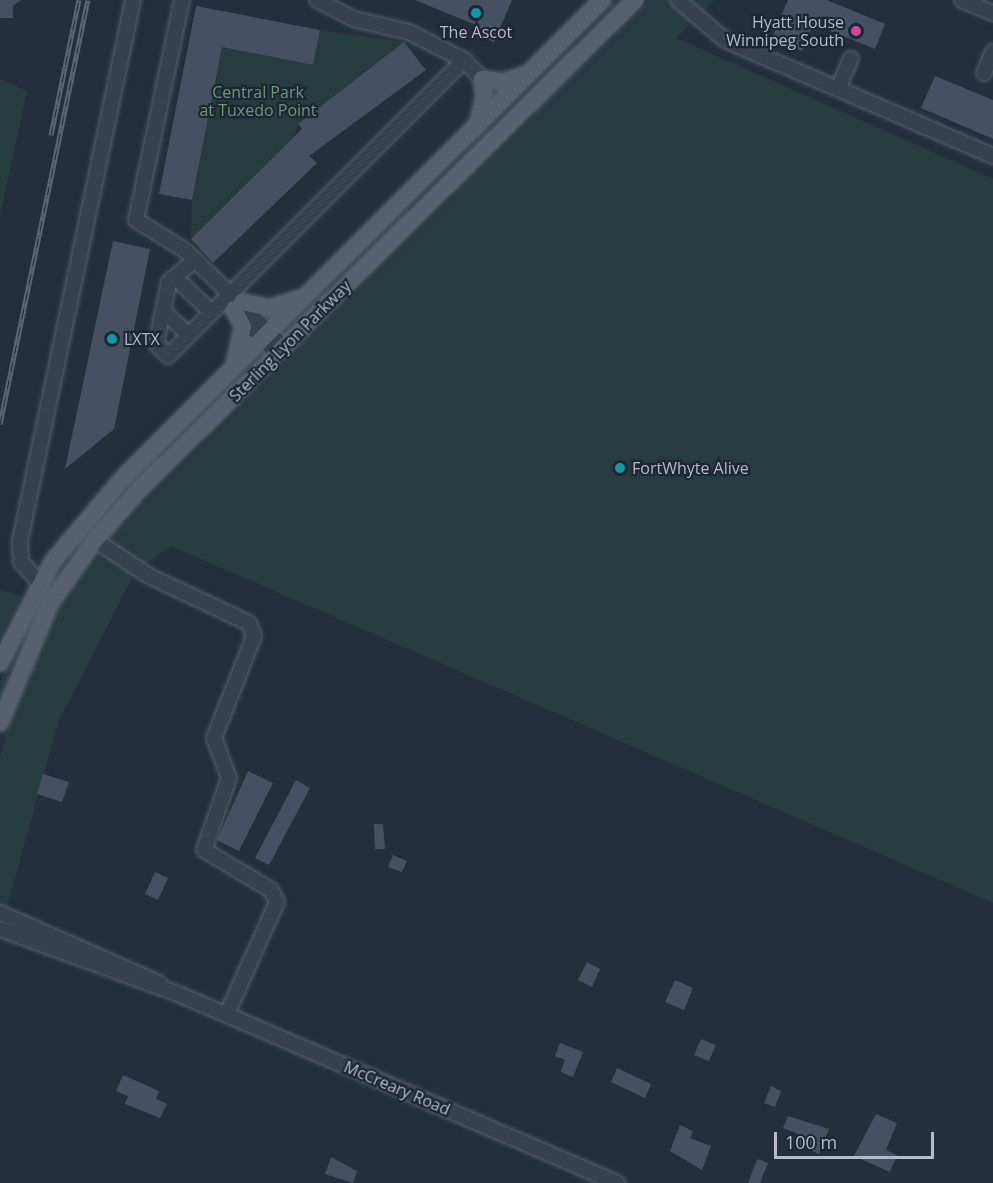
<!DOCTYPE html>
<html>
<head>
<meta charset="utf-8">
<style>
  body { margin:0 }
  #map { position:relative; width:993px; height:1183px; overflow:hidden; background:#242f3e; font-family:"Open Sans",sans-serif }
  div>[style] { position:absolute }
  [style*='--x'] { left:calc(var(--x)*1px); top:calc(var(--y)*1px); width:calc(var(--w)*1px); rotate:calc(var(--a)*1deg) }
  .green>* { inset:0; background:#263c3f }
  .building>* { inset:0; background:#455162 }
  .roads { filter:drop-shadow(0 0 2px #565f6c) drop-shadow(0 0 2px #565f6c) }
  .minor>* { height:14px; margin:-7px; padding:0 7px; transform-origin:7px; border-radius:7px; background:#38414e }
  .major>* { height:16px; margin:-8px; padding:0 8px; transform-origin:8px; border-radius:8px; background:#56606e }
  .rail>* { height:5px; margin-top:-2.5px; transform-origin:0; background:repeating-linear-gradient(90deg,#1d2633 0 9px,#5a6575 0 18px); box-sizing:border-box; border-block:2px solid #5a6575 }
  .dots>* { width:16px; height:16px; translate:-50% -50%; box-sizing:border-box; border:3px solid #1d2633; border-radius:50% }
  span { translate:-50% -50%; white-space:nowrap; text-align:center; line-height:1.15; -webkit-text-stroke:4.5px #1d2633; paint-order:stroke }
  .poi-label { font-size:16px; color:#b4bcc9 }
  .right { translate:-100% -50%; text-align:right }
  .left { translate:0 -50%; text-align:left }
  .park-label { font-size:16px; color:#6b9a76 }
  .street-label { font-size:16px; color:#b4bcc9 }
  .scale { position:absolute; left:774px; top:1132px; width:160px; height:27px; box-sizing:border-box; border:3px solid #b4bcc9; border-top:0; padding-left:8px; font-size:18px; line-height:21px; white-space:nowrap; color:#b4bcc9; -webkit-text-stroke:4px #1d2633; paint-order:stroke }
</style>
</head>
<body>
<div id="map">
  <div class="green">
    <div style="clip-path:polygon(611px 0,625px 0,51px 591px,19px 650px,0 701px,0 682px,13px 648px,77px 538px,145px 464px)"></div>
    <div style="clip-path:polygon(650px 0,715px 0,676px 38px,993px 179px,993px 903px,171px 546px,135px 572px,59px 720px,7px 907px,0 906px,0 757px,12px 712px,44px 635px,79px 575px,113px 532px)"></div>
    <div style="clip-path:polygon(320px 30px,404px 42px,298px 124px,292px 139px,191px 239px,192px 200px,222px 47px,312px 65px)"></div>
    <div style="clip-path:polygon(0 79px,27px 91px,0 216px)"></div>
    <div style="clip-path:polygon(0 590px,23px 596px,0 638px)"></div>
  </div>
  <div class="building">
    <div style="clip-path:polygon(0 0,21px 0,13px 6px,13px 18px,0 18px)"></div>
    <div style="clip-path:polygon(415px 0,512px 0,494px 42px,475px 34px,478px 26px)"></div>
    <div style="clip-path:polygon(788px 0,827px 0,885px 24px,875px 49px,813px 24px,802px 51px,772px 38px)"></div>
    <div style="clip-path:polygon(196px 6px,320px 30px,313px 65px,222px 47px,192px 200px,159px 194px)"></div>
    <div style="clip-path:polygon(404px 42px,426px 70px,309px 156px,317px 163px,213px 263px,191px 239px,302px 129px,298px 124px)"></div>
    <div style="clip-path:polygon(935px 76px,993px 100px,993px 139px,921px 108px)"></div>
    <div style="clip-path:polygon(113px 241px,150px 249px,114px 429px,65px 469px)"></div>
    <div style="clip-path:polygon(248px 771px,273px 783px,239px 851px,217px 840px)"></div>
    <div style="clip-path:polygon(43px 774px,69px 782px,62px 802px,37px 794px)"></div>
    <div style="clip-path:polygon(296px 780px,310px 788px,269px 865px,255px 858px)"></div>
    <div style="clip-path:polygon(374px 824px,383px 824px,385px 849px,375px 849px)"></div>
    <div style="clip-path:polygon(393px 855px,407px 861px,402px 872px,388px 867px)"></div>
    <div style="clip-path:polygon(155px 872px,168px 878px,158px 900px,145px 894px)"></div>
    <div style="clip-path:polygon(587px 962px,600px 969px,592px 987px,578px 980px)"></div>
    <div style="clip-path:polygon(675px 980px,693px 988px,684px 1010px,665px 1002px)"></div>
    <div style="clip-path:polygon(701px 1039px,716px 1045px,709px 1061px,694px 1055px)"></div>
    <div style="clip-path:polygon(560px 1043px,583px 1052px,573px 1077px,561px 1072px,565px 1060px,555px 1056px)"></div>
    <div style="clip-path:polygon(617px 1068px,651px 1084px,645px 1098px,611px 1082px)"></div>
    <div style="clip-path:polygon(123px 1075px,159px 1091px,156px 1099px,167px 1104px,160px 1118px,125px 1104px,128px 1096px,116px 1091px)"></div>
    <div style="clip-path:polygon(771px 1086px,781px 1091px,775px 1107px,764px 1103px)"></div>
    <div style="clip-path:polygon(876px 1114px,897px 1123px,886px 1150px,897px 1155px,890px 1172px,854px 1156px)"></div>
    <div style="clip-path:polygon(788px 1116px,829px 1129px,819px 1154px,794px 1143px,798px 1134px,783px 1128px)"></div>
    <div style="clip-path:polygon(680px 1125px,693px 1131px,690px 1138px,711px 1146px,702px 1170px,670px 1151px)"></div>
    <div style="clip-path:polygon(331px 1157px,357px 1171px,353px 1183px,325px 1174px)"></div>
    <div style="clip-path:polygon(757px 1159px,768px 1163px,760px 1183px,748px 1183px)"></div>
  </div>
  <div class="roads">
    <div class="minor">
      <div style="--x:182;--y:0;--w:225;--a:101.8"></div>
      <div style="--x:136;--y:220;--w:59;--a:31.8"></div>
      <div style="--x:186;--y:251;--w:137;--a:44.4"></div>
      <div style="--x:317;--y:0;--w:42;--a:27.2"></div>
      <div style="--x:354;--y:19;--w:57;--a:13.3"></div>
      <div style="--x:409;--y:32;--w:62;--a:27"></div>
      <div style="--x:678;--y:0;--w:62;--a:40.4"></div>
      <div style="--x:725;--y:40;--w:292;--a:23.4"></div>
      <div style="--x:962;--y:0;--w:34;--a:23"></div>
      <div style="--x:984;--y:73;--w:23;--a:-67"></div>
      <div style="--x:838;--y:89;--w:33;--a:-67"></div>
      <div style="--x:195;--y:260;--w:34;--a:140"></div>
      <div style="--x:169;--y:282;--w:63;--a:101.8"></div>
      <div style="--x:156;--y:344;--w:17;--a:45"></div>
      <div style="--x:168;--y:356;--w:419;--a:-45"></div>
      <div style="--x:464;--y:60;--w:26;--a:47"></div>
      <div style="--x:175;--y:277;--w:50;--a:44.2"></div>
      <div style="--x:163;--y:311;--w:35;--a:43"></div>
      <div style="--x:239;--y:314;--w:55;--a:46.5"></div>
      <div style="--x:95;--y:540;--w:65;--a:33.7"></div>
      <div style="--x:149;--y:576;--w:110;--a:25.2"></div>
      <div style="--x:249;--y:623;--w:14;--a:69"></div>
      <div style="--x:254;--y:636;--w:110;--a:111.4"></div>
      <div style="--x:214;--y:738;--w:43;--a:69.4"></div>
      <div style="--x:229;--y:778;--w:76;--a:109.1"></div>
      <div style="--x:204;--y:850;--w:78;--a:30.8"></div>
      <div style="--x:271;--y:890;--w:13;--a:63"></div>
      <div style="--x:277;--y:902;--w:123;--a:114.1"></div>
      <div style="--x:40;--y:583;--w:28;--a:-132"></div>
      <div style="--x:21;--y:562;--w:21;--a:-93"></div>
      <div style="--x:20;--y:541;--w:553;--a:-78.2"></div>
      <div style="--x:0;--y:913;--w:174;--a:23.8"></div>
      <div style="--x:0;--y:929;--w:187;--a:20"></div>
      <div style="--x:176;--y:993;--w:481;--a:23.3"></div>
    </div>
    <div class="major">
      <div style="--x:478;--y:123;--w:26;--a:-77"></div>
      <div style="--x:484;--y:98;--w:19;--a:-96"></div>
      <div style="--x:482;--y:79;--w:21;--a:8"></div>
      <div style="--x:503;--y:82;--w:22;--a:-18"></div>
      <div style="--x:242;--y:302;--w:29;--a:12"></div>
      <div style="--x:270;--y:308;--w:32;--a:-18"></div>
      <div style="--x:234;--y:365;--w:39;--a:-77"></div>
      <div style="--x:243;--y:327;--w:20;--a:-117"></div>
      <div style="--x:0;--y:663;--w:115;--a:-62.5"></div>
      <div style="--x:53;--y:561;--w:109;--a:-49.9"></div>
      <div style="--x:123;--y:478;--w:677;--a:-44.94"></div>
      <div style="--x:0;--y:723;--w:129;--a:-67.2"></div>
      <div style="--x:50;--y:604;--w:78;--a:-54.9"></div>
      <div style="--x:95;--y:540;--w:67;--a:-48.7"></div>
      <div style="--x:139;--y:490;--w:697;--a:-44.65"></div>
    </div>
  </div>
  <div class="rail">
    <div style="--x:51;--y:135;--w:138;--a:-78.3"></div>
    <div style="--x:0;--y:424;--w:433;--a:-78.3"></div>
  </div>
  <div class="dots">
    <div style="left:476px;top:13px;background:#0f9aa8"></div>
    <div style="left:856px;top:31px;background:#d1479c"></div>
    <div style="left:112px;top:339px;background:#0f9aa8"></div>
    <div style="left:620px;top:468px;background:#0f9aa8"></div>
  </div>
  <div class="poi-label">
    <span class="right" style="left:844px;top:31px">Hyatt House<br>Winnipeg South</span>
    <span style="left:476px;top:32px">The Ascot</span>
    <span class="left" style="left:124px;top:339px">LXTX</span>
    <span class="left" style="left:632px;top:468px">FortWhyte Alive</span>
  </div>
  <div class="park-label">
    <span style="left:258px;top:101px">Central Park<br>at Tuxedo Point</span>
  </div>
  <div class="street-label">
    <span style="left:290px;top:341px;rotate:-45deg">Sterling Lyon Parkway</span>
    <span style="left:397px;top:1088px;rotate:23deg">McCreary Road</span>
  </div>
  <div class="scale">100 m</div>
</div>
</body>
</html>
